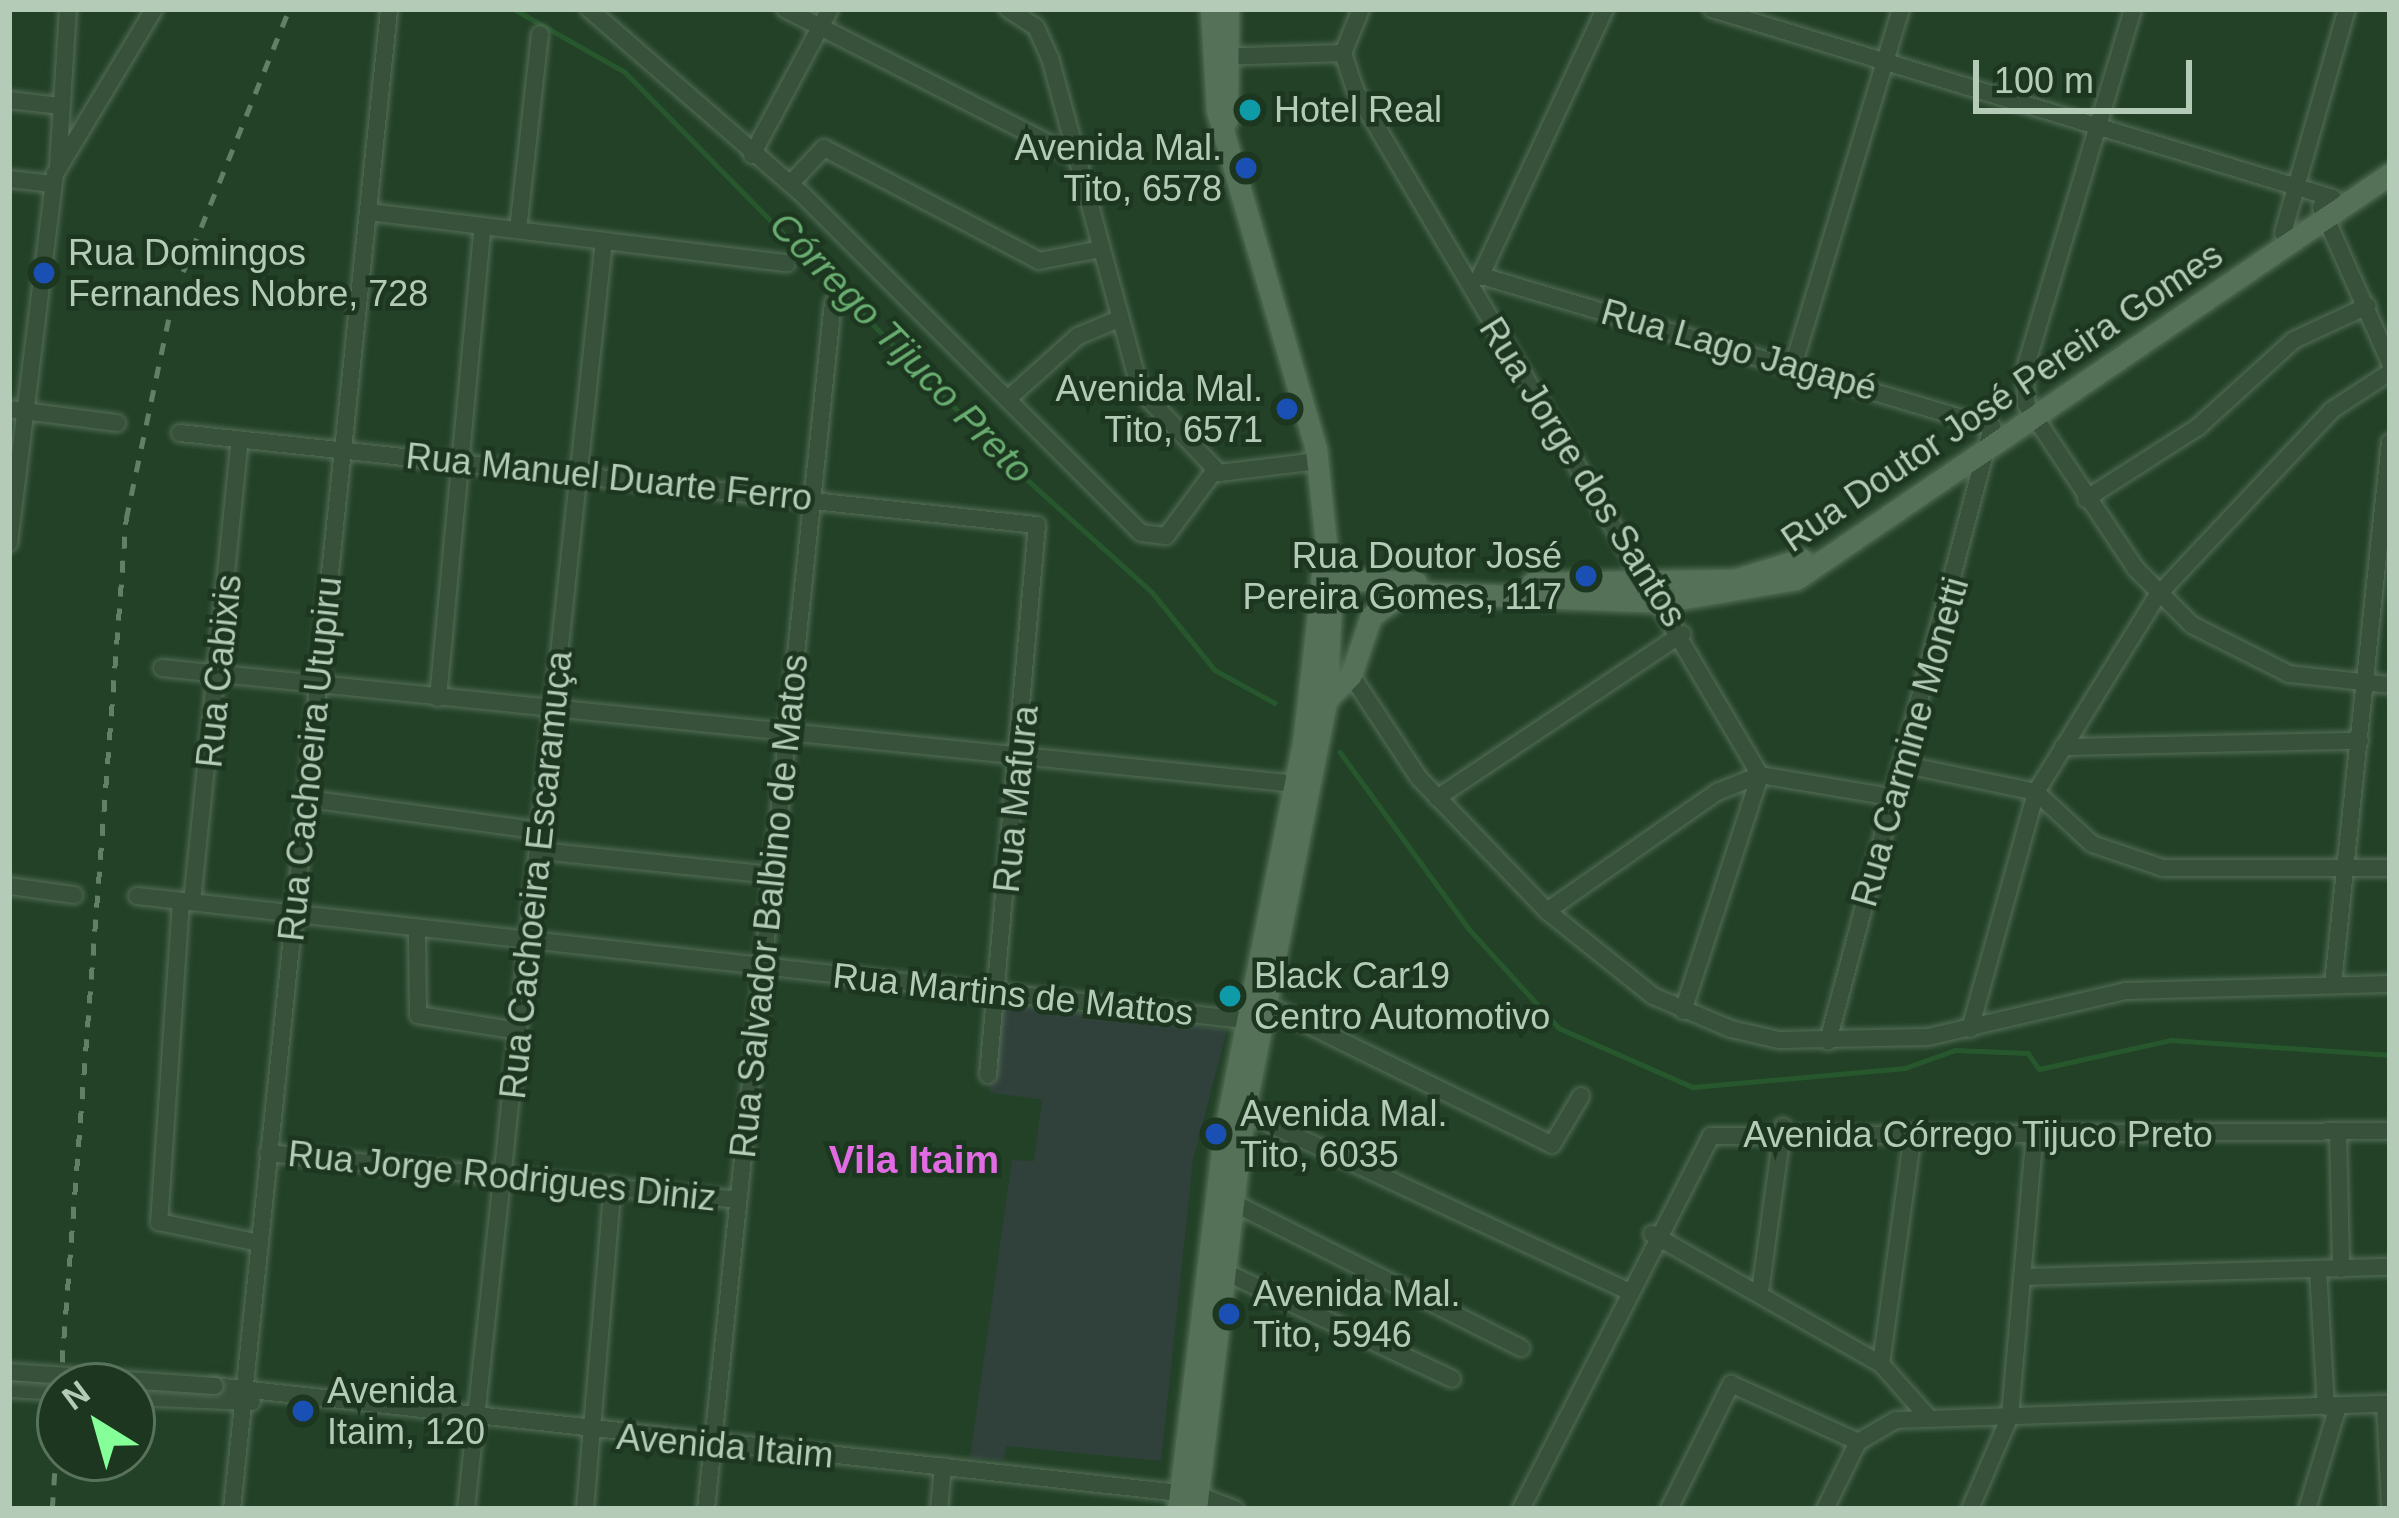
<!DOCTYPE html>
<html>
<head>
<meta charset="utf-8">
<style>
  body { margin:0 }
  #map { position:relative; width:2399px; height:1518px; overflow:hidden; background:#224126; font-family:Helvetica,sans-serif }
  div>[style] { position:absolute }
  [style*='--x'] { left:calc(var(--x)*1px); top:calc(var(--y)*1px); width:calc(var(--w)*1px); rotate:calc(var(--a)*1deg) }
  .medical>* { inset:0; background:#30413b }
  .stream>* { height:4.5px; margin:-2.25px; padding:0 2.25px; transform-origin:2.25px; border-radius:2.25px; background:#27582d }
  .roads { filter:drop-shadow(0 0 3px #556e58) drop-shadow(0 0 3px #556e58) }
  .minor>* { height:16px; margin:-8px; padding:0 8px; transform-origin:8px; border-radius:8px; background:#37513a }
  .major>* { height:21px; margin:-10.5px; padding:0 10.5px; transform-origin:10.5px; border-radius:10.5px; background:#557158 }
  .rail>* { height:4.5px; margin-top:-2.25px; transform-origin:0; background:repeating-linear-gradient(90deg,#628066 0 12px,transparent 0 24px) }
  .bridges { filter:drop-shadow(0 0 3px #556e58) drop-shadow(0 0 3px #556e58) }
  .minor-bridge>* { height:16px; margin:-8px; padding:0 8px; transform-origin:8px; border-radius:8px; background:#37513a }
  .dots>* { width:33px; height:33px; translate:-50% -50%; box-sizing:border-box; border:6px solid #1c361f; border-radius:50% }
  span { translate:-50% -50%; white-space:nowrap; text-align:center; line-height:1.15; -webkit-text-stroke:9px #1c361f; paint-order:stroke }
  .poi-label { font-size:36px; color:#b3cbb7 }
  .left { translate:0 -50%; text-align:left }
  .right { translate:-100% -50%; text-align:right }
  .street-label { font-size:36px; color:#b3cbb7 }
  .water-label { font-size:39px; color:#69ad71; font-style:italic }
  .neighbourhood-label { font-size:39px; color:#e06be2; font-weight:700 }
  .frame { position:absolute; inset:0; border:12px solid #b3cbb7; pointer-events:none }
  .north { position:absolute; left:36px; top:1362px; width:120px; height:120px; box-sizing:border-box; background:#1c361f; border:3px solid #58725c; border-radius:50%; rotate:323deg; font-size:33px; font-weight:700; line-height:48px; text-align:center; color:#b3cbb7 }
  .north::after { content:''; display:block; margin:auto; width:42px; height:54px; background:#85ff98; clip-path:polygon(50% 0,100% 100%,50% 72%,0 100%) }
  .scale { position:absolute; left:1973px; top:60px; width:219px; height:54px; box-sizing:border-box; border:6px solid #b3cbb7; border-top:0; padding-left:15px; font-size:36px; line-height:42px; white-space:nowrap; color:#b3cbb7; -webkit-text-stroke:9px #1c361f; paint-order:stroke }
</style>
</head>
<body>
<div id="map">
  <div class="medical">
    <div style="clip-path:polygon(998px 1003px,1227px 1030px,1193px 1160px,1161px 1461px,1006px 1446px,1004px 1460px,970px 1458px,1012px 1160px,1034px 1161px,1042px 1100px,989px 1092px)"></div>
  </div>
  <div class="stream">
    <div style="--x:514;--y:9;--w:128;--a:29.6"></div>
    <div style="--x:625;--y:72;--w:551;--a:45.51"></div>
    <div style="--x:1011;--y:465;--w:190;--a:42"></div>
    <div style="--x:1152;--y:592;--w:100;--a:51.1"></div>
    <div style="--x:1215;--y:670;--w:68;--a:28.8"></div>
    <div style="--x:1340;--y:752;--w:219;--a:53.9"></div>
    <div style="--x:1469;--y:929;--w:134;--a:47.7"></div>
    <div style="--x:1559;--y:1028;--w:146;--a:23.8"></div>
    <div style="--x:1693;--y:1087;--w:213;--a:-5.1"></div>
    <div style="--x:1905;--y:1068;--w:53;--a:-19.8"></div>
    <div style="--x:1955;--y:1050;--w:73;--a:2.4"></div>
    <div style="--x:2028;--y:1053;--w:19;--a:55"></div>
    <div style="--x:2039;--y:1069;--w:135;--a:-12.4"></div>
    <div style="--x:2171;--y:1040;--w:220;--a:3.9"></div>
  </div>
  <div class="roads">
    <div class="minor">
      <div style="--x:589;--y:9;--w:282;--a:41"></div>
      <div style="--x:802;--y:194;--w:479;--a:45"></div>
      <div style="--x:1141;--y:533;--w:25;--a:7"></div>
      <div style="--x:1166;--y:536;--w:82;--a:-53.4"></div>
      <div style="--x:785;--y:9;--w:332;--a:27"></div>
      <div style="--x:1008;--y:9;--w:33;--a:33"></div>
      <div style="--x:1036;--y:27;--w:34;--a:66"></div>
      <div style="--x:1050;--y:58;--w:344;--a:74.8"></div>
      <div style="--x:1140;--y:390;--w:115;--a:46.4"></div>
      <div style="--x:1219;--y:473;--w:100;--a:-6.9"></div>
      <div style="--x:1361;--y:9;--w:48;--a:112.2"></div>
      <div style="--x:1343;--y:53;--w:39;--a:72"></div>
      <div style="--x:1355;--y:90;--w:796;--a:59.41"></div>
      <div style="--x:1760;--y:775;--w:133;--a:9.5"></div>
      <div style="--x:1712;--y:9;--w:649;--a:16.93"></div>
      <div style="--x:2133;--y:9;--w:376;--a:106.7"></div>
      <div style="--x:2025;--y:369;--w:35;--a:88"></div>
      <div style="--x:2026;--y:404;--w:198;--a:56.3"></div>
      <div style="--x:2136;--y:569;--w:79;--a:45"></div>
      <div style="--x:2192;--y:625;--w:109;--a:26.8"></div>
      <div style="--x:2289;--y:674;--w:102;--a:6.2"></div>
      <div style="--x:1216;--y:57;--w:127;--a:-1.8"></div>
      <div style="--x:9;--y:100;--w:50;--a:6.8"></div>
      <div style="--x:752;--y:155;--w:166;--a:-61.9"></div>
      <div style="--x:58;--y:167;--w:158;--a:-86.4"></div>
      <div style="--x:9;--y:179;--w:43;--a:6.6"></div>
      <div style="--x:791;--y:183;--w:48;--a:-46.7"></div>
      <div style="--x:824;--y:148;--w:243;--a:27.7"></div>
      <div style="--x:1039;--y:261;--w:63;--a:-11"></div>
      <div style="--x:2321;--y:207;--w:171;--a:66.1"></div>
      <div style="--x:369;--y:212;--w:421;--a:7"></div>
      <div style="--x:518;--y:230;--w:197;--a:-83.6"></div>
      <div style="--x:2283;--y:233;--w:233;--a:-74.1"></div>
      <div style="--x:1480;--y:277;--w:296;--a:-65"></div>
      <div style="--x:1485;--y:277;--w:529;--a:16.48"></div>
      <div style="--x:1992;--y:427;--w:636;--a:104.95"></div>
      <div style="--x:1794;--y:363;--w:370;--a:-73.2"></div>
      <div style="--x:1010;--y:397;--w:91;--a:-41.9"></div>
      <div style="--x:1078;--y:336;--w:44;--a:-22.5"></div>
      <div style="--x:9;--y:409;--w:109;--a:7.4"></div>
      <div style="--x:180;--y:433;--w:862;--a:6.13"></div>
      <div style="--x:1037;--y:525;--w:552;--a:95.09"></div>
      <div style="--x:2086;--y:499;--w:133;--a:-32.7"></div>
      <div style="--x:2198;--y:427;--w:130;--a:-42.2"></div>
      <div style="--x:2294;--y:340;--w:81;--a:-25"></div>
      <div style="--x:9;--y:543;--w:372;--a:-82.9"></div>
      <div style="--x:55;--y:174;--w:192;--a:-59"></div>
      <div style="--x:162;--y:668;--w:1140;--a:5.84"></div>
      <div style="--x:1351;--y:675;--w:123;--a:56.6"></div>
      <div style="--x:1419;--y:778;--w:185;--a:46.1"></div>
      <div style="--x:1547;--y:911;--w:136;--a:38.7"></div>
      <div style="--x:1653;--y:996;--w:85;--a:22.9"></div>
      <div style="--x:1731;--y:1029;--w:49;--a:12.9"></div>
      <div style="--x:1779;--y:1040;--w:149;--a:-1.2"></div>
      <div style="--x:1928;--y:1037;--w:202;--a:-13.1"></div>
      <div style="--x:2125;--y:991;--w:265;--a:-1.5"></div>
      <div style="--x:438;--y:698;--w:474;--a:-84.6"></div>
      <div style="--x:2063;--y:747;--w:297;--a:-1.2"></div>
      <div style="--x:1901;--y:764;--w:138;--a:11.7"></div>
      <div style="--x:2036;--y:792;--w:76;--a:42.9"></div>
      <div style="--x:2092;--y:844;--w:75;--a:18.7"></div>
      <div style="--x:2163;--y:868;--w:227;--a:0"></div>
      <div style="--x:1437;--y:798;--w:295;--a:-33.8"></div>
      <div style="--x:308;--y:799;--w:237;--a:7.8"></div>
      <div style="--x:541;--y:851;--w:232;--a:5.9"></div>
      <div style="--x:9;--y:886;--w:66;--a:7.9"></div>
      <div style="--x:137;--y:896;--w:1114;--a:6.39"></div>
      <div style="--x:181;--y:901;--w:322;--a:93.9"></div>
      <div style="--x:159;--y:1222;--w:102;--a:11.9"></div>
      <div style="--x:192;--y:902;--w:464;--a:-84.1"></div>
      <div style="--x:1547;--y:911;--w:208;--a:-35"></div>
      <div style="--x:1717;--y:792;--w:46;--a:-21.6"></div>
      <div style="--x:417;--y:933;--w:82;--a:89.3"></div>
      <div style="--x:418;--y:1015;--w:101;--a:9.1"></div>
      <div style="--x:2333;--y:984;--w:545;--a:-84"></div>
      <div style="--x:1264;--y:1003;--w:321;--a:26.2"></div>
      <div style="--x:1552;--y:1145;--w:57;--a:-59.4"></div>
      <div style="--x:1683;--y:1011;--w:248;--a:-71.9"></div>
      <div style="--x:1970;--y:1029;--w:246;--a:-74.4"></div>
      <div style="--x:2036;--y:792;--w:230;--a:-58.3"></div>
      <div style="--x:2157;--y:596;--w:255;--a:-46.7"></div>
      <div style="--x:2332;--y:410;--w:69;--a:-33.2"></div>
      <div style="--x:1244;--y:1112;--w:421;--a:25"></div>
      <div style="--x:2338;--y:1132;--w:137;--a:88.7"></div>
      <div style="--x:268;--y:1153;--w:471;--a:5.7"></div>
      <div style="--x:1232;--y:1202;--w:324;--a:26.8"></div>
      <div style="--x:1652;--y:1234;--w:263;--a:29.6"></div>
      <div style="--x:1881;--y:1364;--w:71;--a:48.4"></div>
      <div style="--x:2318;--y:1269;--w:138;--a:86.7"></div>
      <div style="--x:1223;--y:1271;--w:253;--a:25.2"></div>
      <div style="--x:2022;--y:1277;--w:368;--a:-1.6"></div>
      <div style="--x:1760;--y:1292;--w:167;--a:-82.1"></div>
      <div style="--x:1881;--y:1364;--w:233;--a:-82.1"></div>
      <div style="--x:215;--y:1386;--w:989;--a:6.33"></div>
      <div style="--x:1198;--y:1495;--w:40;--a:21"></div>
      <div style="--x:9;--y:1389;--w:51;--a:3.4"></div>
      <div style="--x:132;--y:1397;--w:120;--a:2.4"></div>
      <div style="--x:2385;--y:1404;--w:103;--a:87.2"></div>
      <div style="--x:232;--y:1509;--w:1508;--a:-84.02"></div>
      <div style="--x:466;--y:1509;--w:1276;--a:-83.79"></div>
      <div style="--x:585;--y:1509;--w:325;--a:-85.1"></div>
      <div style="--x:706;--y:1509;--w:1213;--a:-83.99"></div>
      <div style="--x:939;--y:1509;--w:43;--a:-84.7"></div>
      <div style="--x:1521;--y:1509;--w:419;--a:-63"></div>
      <div style="--x:1711;--y:1136;--w:679;--a:-0.42"></div>
      <div style="--x:1669;--y:1509;--w:140;--a:-63.6"></div>
      <div style="--x:1731;--y:1384;--w:140;--a:24.5"></div>
      <div style="--x:1825;--y:1509;--w:75;--a:-63.8"></div>
      <div style="--x:1858;--y:1442;--w:44;--a:-30.1"></div>
      <div style="--x:1896;--y:1420;--w:494;--a:-1.9"></div>
      <div style="--x:1970;--y:1509;--w:101;--a:-66.7"></div>
      <div style="--x:2010;--y:1416;--w:276;--a:-85"></div>
      <div style="--x:2307;--y:1509;--w:108;--a:-73.2"></div>
    </div>
    <div class="major">
      <div style="--x:1227;--y:120;--w:111;--a:-89.5"></div>
      <div style="--x:1321;--y:579;--w:95;--a:1.8"></div>
      <div style="--x:1532;--y:583;--w:202;--a:-0.9"></div>
      <div style="--x:1734;--y:580;--w:71;--a:-17.2"></div>
      <div style="--x:1326;--y:700;--w:35;--a:-45"></div>
      <div style="--x:1351;--y:675;--w:62;--a:-71.3"></div>
      <div style="--x:1371;--y:616;--w:42;--a:-35.2"></div>
      <div style="--x:1405;--y:592;--w:256;--a:2.2"></div>
      <div style="--x:1661;--y:602;--w:137;--a:-9.7"></div>
      <div style="--x:1796;--y:579;--w:719;--a:-34.29"></div>
      <div style="--x:1178;--y:1509;--w:377;--a:-83"></div>
      <div style="--x:1224;--y:1135;--w:399;--a:-78.6"></div>
      <div style="--x:1303;--y:744;--w:201;--a:-83.4"></div>
      <div style="--x:1326;--y:544;--w:96;--a:-96"></div>
      <div style="--x:1316;--y:449;--w:353;--a:-106.3"></div>
      <div style="--x:1217;--y:110;--w:101;--a:-93.4"></div>
      <div style="--x:1196;--y:1509;--w:400;--a:-83.1"></div>
      <div style="--x:1244;--y:1112;--w:420;--a:-78.7"></div>
      <div style="--x:1326;--y:700;--w:132;--a:-87"></div>
    </div>
  </div>
  <div class="rail">
    <div style="--x:60;--y:1386;--w:870;--a:-85.65"></div>
    <div style="--x:126;--y:519;--w:230;--a:-78"></div>
    <div style="--x:174;--y:294;--w:307;--a:-68"></div>
    <div style="--x:52;--y:1509;--w:117;--a:-86.1"></div>
  </div>
  <div class="bridges">
    <div class="minor-bridge">
      <div style="--x:9;--y:1372;--w:206;--a:3.9"></div>
    </div>
  </div>
  <div class="dots">
    <div style="left:1250px;top:110px;background:#0f9aa8"></div>
    <div style="left:1246px;top:168px;background:#1a4fb4"></div>
    <div style="left:44px;top:273px;background:#1a4fb4"></div>
    <div style="left:1287px;top:409px;background:#1a4fb4"></div>
    <div style="left:1586px;top:576px;background:#1a4fb4"></div>
    <div style="left:1230px;top:996px;background:#0f9aa8"></div>
    <div style="left:1216px;top:1134px;background:#1a4fb4"></div>
    <div style="left:1229px;top:1314px;background:#1a4fb4"></div>
    <div style="left:303px;top:1411px;background:#1a4fb4"></div>
  </div>
  <div class="poi-label">
    <span class="left" style="left:1274px;top:110px">Hotel Real</span>
    <span class="right" style="left:1222px;top:168px">Avenida Mal.<br>Tito, 6578</span>
    <span class="left" style="left:68px;top:273px">Rua Domingos<br>Fernandes Nobre, 728</span>
    <span class="right" style="left:1263px;top:409px">Avenida Mal.<br>Tito, 6571</span>
    <span class="right" style="left:1562px;top:576px">Rua Doutor José<br>Pereira Gomes, 117</span>
    <span class="left" style="left:1254px;top:996px">Black Car19<br>Centro Automotivo</span>
    <span class="left" style="left:1240px;top:1134px">Avenida Mal.<br>Tito, 6035</span>
    <span class="left" style="left:1253px;top:1314px">Avenida Mal.<br>Tito, 5946</span>
    <span class="left" style="left:327px;top:1411px">Avenida<br>Itaim, 120</span>
  </div>
  <div class="street-label">
    <span style="left:1739px;top:350px;rotate:16deg">Rua Lago Jagapé</span>
    <span style="left:2002px;top:397px;rotate:-34deg">Rua Doutor José Pereira Gomes</span>
    <span style="left:1583px;top:472px;rotate:58deg">Rua Jorge dos Santos</span>
    <span style="left:609px;top:477px;rotate:6deg">Rua Manuel Duarte Ferro</span>
    <span style="left:219px;top:671px;rotate:-84deg">Rua Cabixis</span>
    <span style="left:1910px;top:742px;rotate:-74deg">Rua Carmine Monetti</span>
    <span style="left:310px;top:759px;rotate:-84deg">Rua Cachoeira Utupiru</span>
    <span style="left:1016px;top:799px;rotate:-84deg">Rua Mafura</span>
    <span style="left:536px;top:875px;rotate:-84deg">Rua Cachoeira Escaramuça</span>
    <span style="left:769px;top:906px;rotate:-84deg">Rua Salvador Balbino de Matos</span>
    <span style="left:1013px;top:994px;rotate:6deg">Rua Martins de Mattos</span>
    <span style="left:1978px;top:1135px">Avenida Córrego Tijuco Preto</span>
    <span style="left:502px;top:1176px;rotate:6deg">Rua Jorge Rodrigues Diniz</span>
    <span style="left:725px;top:1446px;rotate:5deg">Avenida Itaim</span>
  </div>
  <div class="water-label">
    <span style="left:901px;top:348px;rotate:46deg">Córrego Tijuco Preto</span>
  </div>
  <div class="neighbourhood-label">
    <span style="left:914px;top:1160px">Vila Itaim</span>
  </div>
  <div class="frame"></div>
  <div class="north">N</div>
  <div class="scale">100 m</div>
</div>
</body>
</html>
